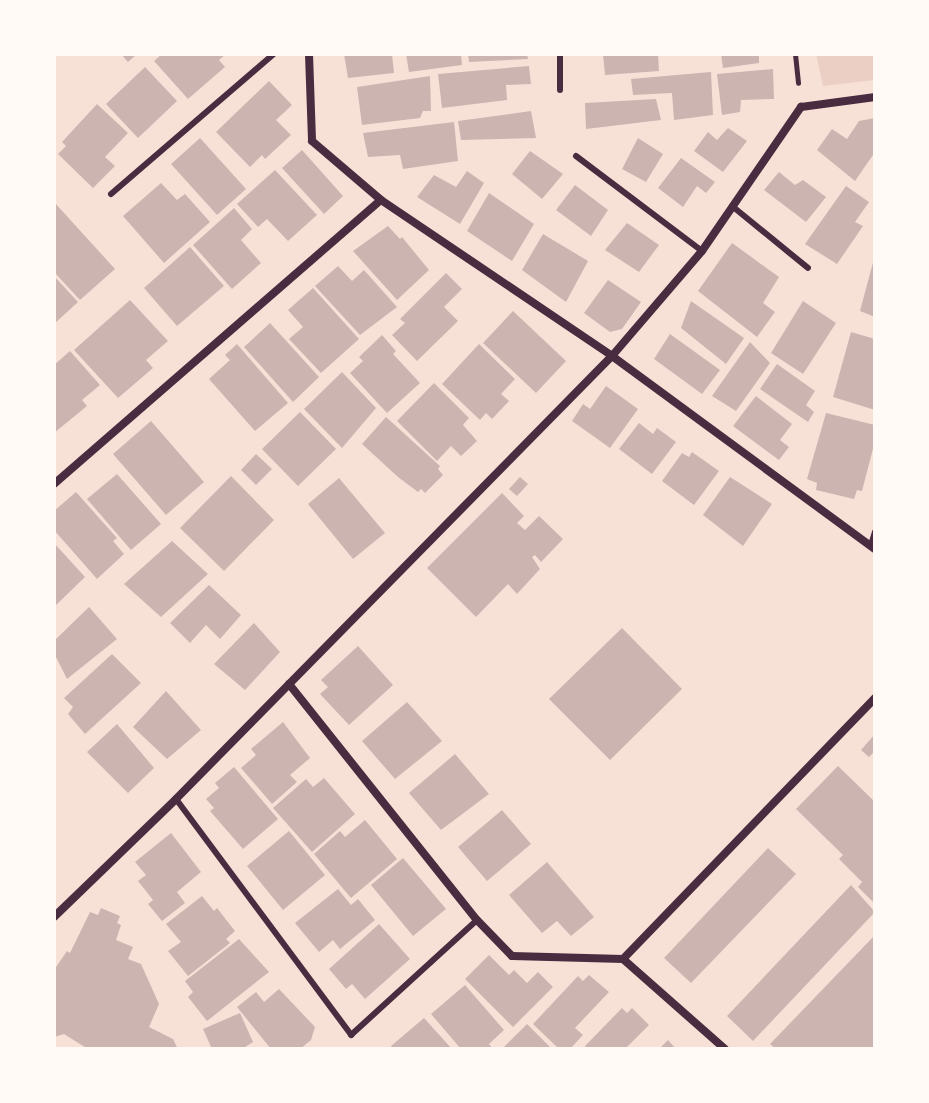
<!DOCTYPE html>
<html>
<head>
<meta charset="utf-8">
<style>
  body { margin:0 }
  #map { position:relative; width:929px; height:1103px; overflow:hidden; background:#f7e1d7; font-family:Quicksand,sans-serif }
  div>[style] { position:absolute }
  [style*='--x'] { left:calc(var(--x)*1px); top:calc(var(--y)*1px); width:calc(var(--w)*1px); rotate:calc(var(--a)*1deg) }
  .green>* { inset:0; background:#ebcfc5 }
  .building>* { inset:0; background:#ccb4b1 }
  .path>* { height:5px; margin:-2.5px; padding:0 2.5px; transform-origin:2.5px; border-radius:2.5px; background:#4a2c40 }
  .service>* { height:6px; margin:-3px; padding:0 3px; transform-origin:3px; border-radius:3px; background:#4a2c40 }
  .minor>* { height:8px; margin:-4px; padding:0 4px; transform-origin:4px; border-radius:4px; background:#4a2c40 }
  span { translate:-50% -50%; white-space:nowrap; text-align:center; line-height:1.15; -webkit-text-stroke:8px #fffaf5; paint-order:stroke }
  .frame { position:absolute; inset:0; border:56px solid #fffaf5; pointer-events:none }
</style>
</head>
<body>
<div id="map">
  <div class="green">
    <div style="clip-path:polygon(816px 54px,875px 54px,875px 80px,823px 86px)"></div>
  </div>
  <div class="building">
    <div style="clip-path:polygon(121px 54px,137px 54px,128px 62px)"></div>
    <div style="clip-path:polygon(162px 54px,226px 54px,219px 60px,225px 67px,188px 99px,154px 61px)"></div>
    <div style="clip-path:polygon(344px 54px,392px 54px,394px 73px,348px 78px)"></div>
    <div style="clip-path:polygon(406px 54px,461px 54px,462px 65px,409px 72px)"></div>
    <div style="clip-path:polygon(468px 54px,527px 54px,528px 59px,469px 62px)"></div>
    <div style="clip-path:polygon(603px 54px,658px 54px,659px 71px,605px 75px)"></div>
    <div style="clip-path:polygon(721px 54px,759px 54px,759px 63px,723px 68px)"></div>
    <div style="clip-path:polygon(529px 66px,531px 84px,506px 85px,507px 100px,442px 108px,438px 74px)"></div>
    <div style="clip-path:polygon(145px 67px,177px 101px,138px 138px,106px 104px)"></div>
    <div style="clip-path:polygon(773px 69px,774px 99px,741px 100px,740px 112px,722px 115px,717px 74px)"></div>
    <div style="clip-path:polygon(711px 72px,713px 115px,674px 120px,672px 93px,633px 95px,631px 79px)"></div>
    <div style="clip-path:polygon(430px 76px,431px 111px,423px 111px,420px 118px,362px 125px,357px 87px)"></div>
    <div style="clip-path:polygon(269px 81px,292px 105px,276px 120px,291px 135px,265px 159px,262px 155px,250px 167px,216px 132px)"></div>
    <div style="clip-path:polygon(656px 99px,661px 120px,586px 129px,585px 103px)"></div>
    <div style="clip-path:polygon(97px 104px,128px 133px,105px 157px,115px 166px,93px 188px,58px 154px,66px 146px,62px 142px)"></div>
    <div style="clip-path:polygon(531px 111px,536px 138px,461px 140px,458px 121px)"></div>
    <div style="clip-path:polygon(875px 118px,875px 152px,855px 181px,817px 150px,832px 129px,847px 139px,859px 121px)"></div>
    <div style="clip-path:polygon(454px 122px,458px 161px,403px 169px,400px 155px,368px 157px,363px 133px)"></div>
    <div style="clip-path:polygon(728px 128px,747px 141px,723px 172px,694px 151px,708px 132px,717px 140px)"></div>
    <div style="clip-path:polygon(200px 138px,246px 189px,217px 215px,171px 164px)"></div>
    <div style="clip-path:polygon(638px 138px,663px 154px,646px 182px,622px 169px)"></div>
    <div style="clip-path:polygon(302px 150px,343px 196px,324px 214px,282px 168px)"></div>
    <div style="clip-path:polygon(530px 151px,563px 174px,542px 199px,512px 174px)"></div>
    <div style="clip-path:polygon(681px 158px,715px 182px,706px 193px,697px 186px,683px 207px,658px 188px)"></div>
    <div style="clip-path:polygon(275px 170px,317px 215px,288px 241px,267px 219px,258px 227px,237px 204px)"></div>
    <div style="clip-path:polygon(467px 171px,484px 183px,460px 224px,417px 197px,434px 175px,456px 187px)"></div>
    <div style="clip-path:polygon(779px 172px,795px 185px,803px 180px,826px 197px,806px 222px,764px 190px)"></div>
    <div style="clip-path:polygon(161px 183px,177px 200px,185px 194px,210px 222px,164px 263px,123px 216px)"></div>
    <div style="clip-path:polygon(575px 185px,608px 210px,591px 236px,556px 210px)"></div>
    <div style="clip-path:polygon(846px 186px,869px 202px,855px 222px,863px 226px,837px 264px,805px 244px)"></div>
    <div style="clip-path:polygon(489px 193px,534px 224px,512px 261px,467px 231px)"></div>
    <div style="clip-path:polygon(54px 202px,115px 269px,80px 300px,54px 272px)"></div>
    <div style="clip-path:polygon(234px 208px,252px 229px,241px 240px,261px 263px,232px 289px,193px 245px)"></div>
    <div style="clip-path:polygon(627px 223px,659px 245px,639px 272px,605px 250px)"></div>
    <div style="clip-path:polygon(388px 226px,400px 239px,402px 237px,429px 270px,397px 300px,353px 251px)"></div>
    <div style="clip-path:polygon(543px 234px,588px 261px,566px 302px,522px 270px)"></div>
    <div style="clip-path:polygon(732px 243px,779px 277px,763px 303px,775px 312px,757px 337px,698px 291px)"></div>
    <div style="clip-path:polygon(190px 247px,224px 286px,177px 326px,144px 288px)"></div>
    <div style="clip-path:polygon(875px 255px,875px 317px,860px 311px)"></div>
    <div style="clip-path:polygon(338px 266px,352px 281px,364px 270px,397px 307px,360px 335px,315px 286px)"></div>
    <div style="clip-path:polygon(446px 273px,462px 289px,444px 307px,458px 321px,417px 361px,392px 335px,405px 323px,400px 319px)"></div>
    <div style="clip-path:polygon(54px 276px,78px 302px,54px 324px)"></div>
    <div style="clip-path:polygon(608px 280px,641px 302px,622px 329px,610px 332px,584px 313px)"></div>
    <div style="clip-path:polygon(313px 288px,359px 339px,321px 373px,289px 339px,303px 327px,288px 310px)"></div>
    <div style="clip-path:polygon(130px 300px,168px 341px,146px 360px,153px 368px,118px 398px,74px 350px)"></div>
    <div style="clip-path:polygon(691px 301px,744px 338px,726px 364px,681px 328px)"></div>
    <div style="clip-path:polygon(803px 301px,836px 323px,803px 374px,771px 353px)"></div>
    <div style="clip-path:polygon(513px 311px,566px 361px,536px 393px,483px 343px)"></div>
    <div style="clip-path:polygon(270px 323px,319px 377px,293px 402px,244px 347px)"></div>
    <div style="clip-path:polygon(851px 332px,875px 339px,875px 410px,833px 397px)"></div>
    <div style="clip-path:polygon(670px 334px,720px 370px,702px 394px,654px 359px)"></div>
    <div style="clip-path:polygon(382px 335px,396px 351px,393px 354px,420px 383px,387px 413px,350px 373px,363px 361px,359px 357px)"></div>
    <div style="clip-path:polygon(750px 342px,770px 363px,736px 411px,712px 396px)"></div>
    <div style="clip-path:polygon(237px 344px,288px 403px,255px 431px,209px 379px,230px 360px,225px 355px)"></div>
    <div style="clip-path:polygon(479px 344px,515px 379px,501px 394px,509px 401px,492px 419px,486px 413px,480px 420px,442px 384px)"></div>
    <div style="clip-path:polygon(70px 351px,100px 385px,82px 400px,87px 406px,54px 433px,54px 365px)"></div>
    <div style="clip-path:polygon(777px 364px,815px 391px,806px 405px,814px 412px,808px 422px,760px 389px)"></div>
    <div style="clip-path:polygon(342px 372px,376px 408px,342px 448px,304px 409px)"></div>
    <div style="clip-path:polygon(434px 383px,469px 418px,463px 425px,477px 441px,461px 456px,451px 446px,437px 461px,397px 421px)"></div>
    <div style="clip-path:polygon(606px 386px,638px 409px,610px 448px,572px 421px,583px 404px,590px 409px)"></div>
    <div style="clip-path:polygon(756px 396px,792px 424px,780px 440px,789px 447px,779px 460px,733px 426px)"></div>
    <div style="clip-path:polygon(300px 412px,336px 449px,298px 486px,262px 449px)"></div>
    <div style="clip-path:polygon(826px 413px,875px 425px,875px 441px,862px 491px,857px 490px,854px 499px,816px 490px,817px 483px,807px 479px)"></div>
    <div style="clip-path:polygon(386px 417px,440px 466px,438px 469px,443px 475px,425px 493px,421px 489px,418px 492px,398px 477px,362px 444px)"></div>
    <div style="clip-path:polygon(151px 421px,204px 482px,166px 515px,113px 454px)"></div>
    <div style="clip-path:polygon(639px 423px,653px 434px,657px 428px,676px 442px,652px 474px,619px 449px)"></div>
    <div style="clip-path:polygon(692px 452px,719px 471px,694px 505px,662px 481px,682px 453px,689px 457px)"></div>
    <div style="clip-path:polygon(256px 454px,272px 469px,256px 485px,241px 470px)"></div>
    <div style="clip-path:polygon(117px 474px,161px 524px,131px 550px,87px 499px)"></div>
    <div style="clip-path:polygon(231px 476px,274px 520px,224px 571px,180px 528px)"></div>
    <div style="clip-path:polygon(520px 477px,528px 484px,517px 496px,509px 489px)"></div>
    <div style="clip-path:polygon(730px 477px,772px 504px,743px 546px,703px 515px)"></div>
    <div style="clip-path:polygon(339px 478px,385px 533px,353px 559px,308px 504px)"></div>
    <div style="clip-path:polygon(76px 492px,117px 538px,113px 541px,124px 554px,97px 579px,54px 530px,54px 511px)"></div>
    <div style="clip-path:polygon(502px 493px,524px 516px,517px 523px,525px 530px,539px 516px,563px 539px,541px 562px,535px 555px,532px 557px,540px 569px,517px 594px,508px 584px,476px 617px,427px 568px)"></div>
    <div style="clip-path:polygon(172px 541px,208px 574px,161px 617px,124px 584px)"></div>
    <div style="clip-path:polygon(54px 543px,85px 577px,54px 607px)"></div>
    <div style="clip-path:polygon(209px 585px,241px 615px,220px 639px,206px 625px,190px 643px,170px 623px)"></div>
    <div style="clip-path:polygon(89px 607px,117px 639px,67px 679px,54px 653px,54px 641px)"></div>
    <div style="clip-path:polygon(254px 623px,280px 652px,245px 690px,214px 664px)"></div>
    <div style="clip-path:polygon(622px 628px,682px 689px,610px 760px,549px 699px)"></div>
    <div style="clip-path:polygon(358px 646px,393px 685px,349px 725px,320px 694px,328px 687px,321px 680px)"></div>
    <div style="clip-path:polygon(112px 654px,141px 683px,85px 734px,68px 714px,73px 707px,64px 698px)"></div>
    <div style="clip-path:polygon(166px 691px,201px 730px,167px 759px,133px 727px)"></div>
    <div style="clip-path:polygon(407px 702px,442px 741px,395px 779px,362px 741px)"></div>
    <div style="clip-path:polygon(283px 722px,310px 758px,290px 775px,297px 782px,272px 804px,241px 768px,256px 755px,251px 749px)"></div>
    <div style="clip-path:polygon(117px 724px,154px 768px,128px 793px,87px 752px)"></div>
    <div style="clip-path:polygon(875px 734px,875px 751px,869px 757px,861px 750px)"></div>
    <div style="clip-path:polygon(455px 754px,489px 794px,441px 830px,409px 793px)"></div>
    <div style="clip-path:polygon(838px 766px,875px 802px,875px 904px,858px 887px,862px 882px,839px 859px,843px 855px,796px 809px)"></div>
    <div style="clip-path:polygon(234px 767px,278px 819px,243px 849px,210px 811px,214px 808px,206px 799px,219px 788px,215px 783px)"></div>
    <div style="clip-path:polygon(324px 778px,355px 814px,312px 852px,273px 808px,306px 779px,313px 787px)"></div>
    <div style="clip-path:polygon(502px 810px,531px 844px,487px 881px,458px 847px)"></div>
    <div style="clip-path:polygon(365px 820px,397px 859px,351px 898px,314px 854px,340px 831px,345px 837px)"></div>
    <div style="clip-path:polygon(289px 831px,325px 875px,283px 910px,247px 866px)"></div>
    <div style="clip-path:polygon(171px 833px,201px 872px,177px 892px,185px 903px,162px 921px,148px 904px,153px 900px,138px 881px,146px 875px,135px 862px)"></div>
    <div style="clip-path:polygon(768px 848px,796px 874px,691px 983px,664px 958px)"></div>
    <div style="clip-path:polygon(403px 858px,446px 909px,413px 936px,371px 885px)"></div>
    <div style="clip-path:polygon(547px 862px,594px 917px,571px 936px,557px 921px,542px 933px,509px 895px)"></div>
    <div style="clip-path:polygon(851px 885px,875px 912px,753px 1041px,727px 1016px)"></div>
    <div style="clip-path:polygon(338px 889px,351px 905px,358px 899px,375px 920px,340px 949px,333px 940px,319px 952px,295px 923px)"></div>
    <div style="clip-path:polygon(202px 896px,214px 911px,217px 908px,235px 931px,226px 939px,230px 943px,188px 976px,168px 951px,181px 942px,166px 924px)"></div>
    <div style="clip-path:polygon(101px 908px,120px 916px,117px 923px,121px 925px,116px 940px,133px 947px,128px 959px,141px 964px,159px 1004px,149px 1027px,173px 1039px,178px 1049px,88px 1049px,64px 1034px,54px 1037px,54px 970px,67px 951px,70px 953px,90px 912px,98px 915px)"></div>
    <div style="clip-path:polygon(379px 924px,410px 959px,365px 999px,352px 984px,346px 989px,329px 969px)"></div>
    <div style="clip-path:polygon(875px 935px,875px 1049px,776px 1049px,770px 1044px)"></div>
    <div style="clip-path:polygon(239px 939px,269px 972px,207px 1021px,188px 997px,193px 992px,185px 981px)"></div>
    <div style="clip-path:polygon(489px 955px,509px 975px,514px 970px,527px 983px,538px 972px,553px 987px,513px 1027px,465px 979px)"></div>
    <div style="clip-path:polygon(589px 975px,609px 992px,575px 1028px,583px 1035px,570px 1049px,559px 1049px,533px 1024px,578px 976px,583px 981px)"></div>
    <div style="clip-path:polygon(465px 985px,504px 1030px,489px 1044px,493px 1049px,461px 1049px,431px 1014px)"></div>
    <div style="clip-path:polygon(279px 989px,315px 1027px,311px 1040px,300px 1049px,271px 1049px,237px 1007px,256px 992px,264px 1002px)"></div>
    <div style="clip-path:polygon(622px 1008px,627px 1013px,632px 1008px,649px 1025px,625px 1049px,587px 1049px,585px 1046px)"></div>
    <div style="clip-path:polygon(240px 1013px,253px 1042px,242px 1049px,212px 1049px,203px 1029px)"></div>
    <div style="clip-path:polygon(424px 1018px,452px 1049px,393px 1049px,391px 1046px)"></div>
    <div style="clip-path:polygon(527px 1024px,552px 1049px,502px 1049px)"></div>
    <div style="clip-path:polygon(668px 1040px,676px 1049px,659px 1049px)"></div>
  </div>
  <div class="path">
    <div style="--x:795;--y:54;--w:29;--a:84"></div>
  </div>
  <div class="service">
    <div style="--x:560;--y:54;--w:36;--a:90"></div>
    <div style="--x:576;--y:156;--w:158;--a:37"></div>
    <div style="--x:111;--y:194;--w:215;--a:-40.7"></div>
    <div style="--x:732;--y:206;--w:98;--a:39.2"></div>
    <div style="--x:871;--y:545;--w:14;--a:-73"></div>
    <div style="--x:176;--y:799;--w:294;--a:53.4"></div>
    <div style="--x:351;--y:1035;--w:171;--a:-42.4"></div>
  </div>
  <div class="minor">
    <div style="--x:309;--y:54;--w:87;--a:88"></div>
    <div style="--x:312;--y:141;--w:91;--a:40.5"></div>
    <div style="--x:381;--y:200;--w:279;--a:34"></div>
    <div style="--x:612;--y:356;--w:326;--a:36.3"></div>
    <div style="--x:54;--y:484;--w:433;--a:-41"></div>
    <div style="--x:289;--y:684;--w:302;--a:51.5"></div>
    <div style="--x:477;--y:920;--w:50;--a:45.8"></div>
    <div style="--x:512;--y:956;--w:111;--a:1.5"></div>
    <div style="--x:54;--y:917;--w:170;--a:-44"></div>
    <div style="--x:176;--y:799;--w:622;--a:-45.46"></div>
    <div style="--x:612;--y:356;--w:138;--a:-49.4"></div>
    <div style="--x:702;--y:251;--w:175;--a:-55.5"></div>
    <div style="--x:801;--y:107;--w:75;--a:-7.7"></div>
    <div style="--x:725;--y:1049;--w:136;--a:-138.6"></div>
    <div style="--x:623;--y:959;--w:363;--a:-46"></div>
  </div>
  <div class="frame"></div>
</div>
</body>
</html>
